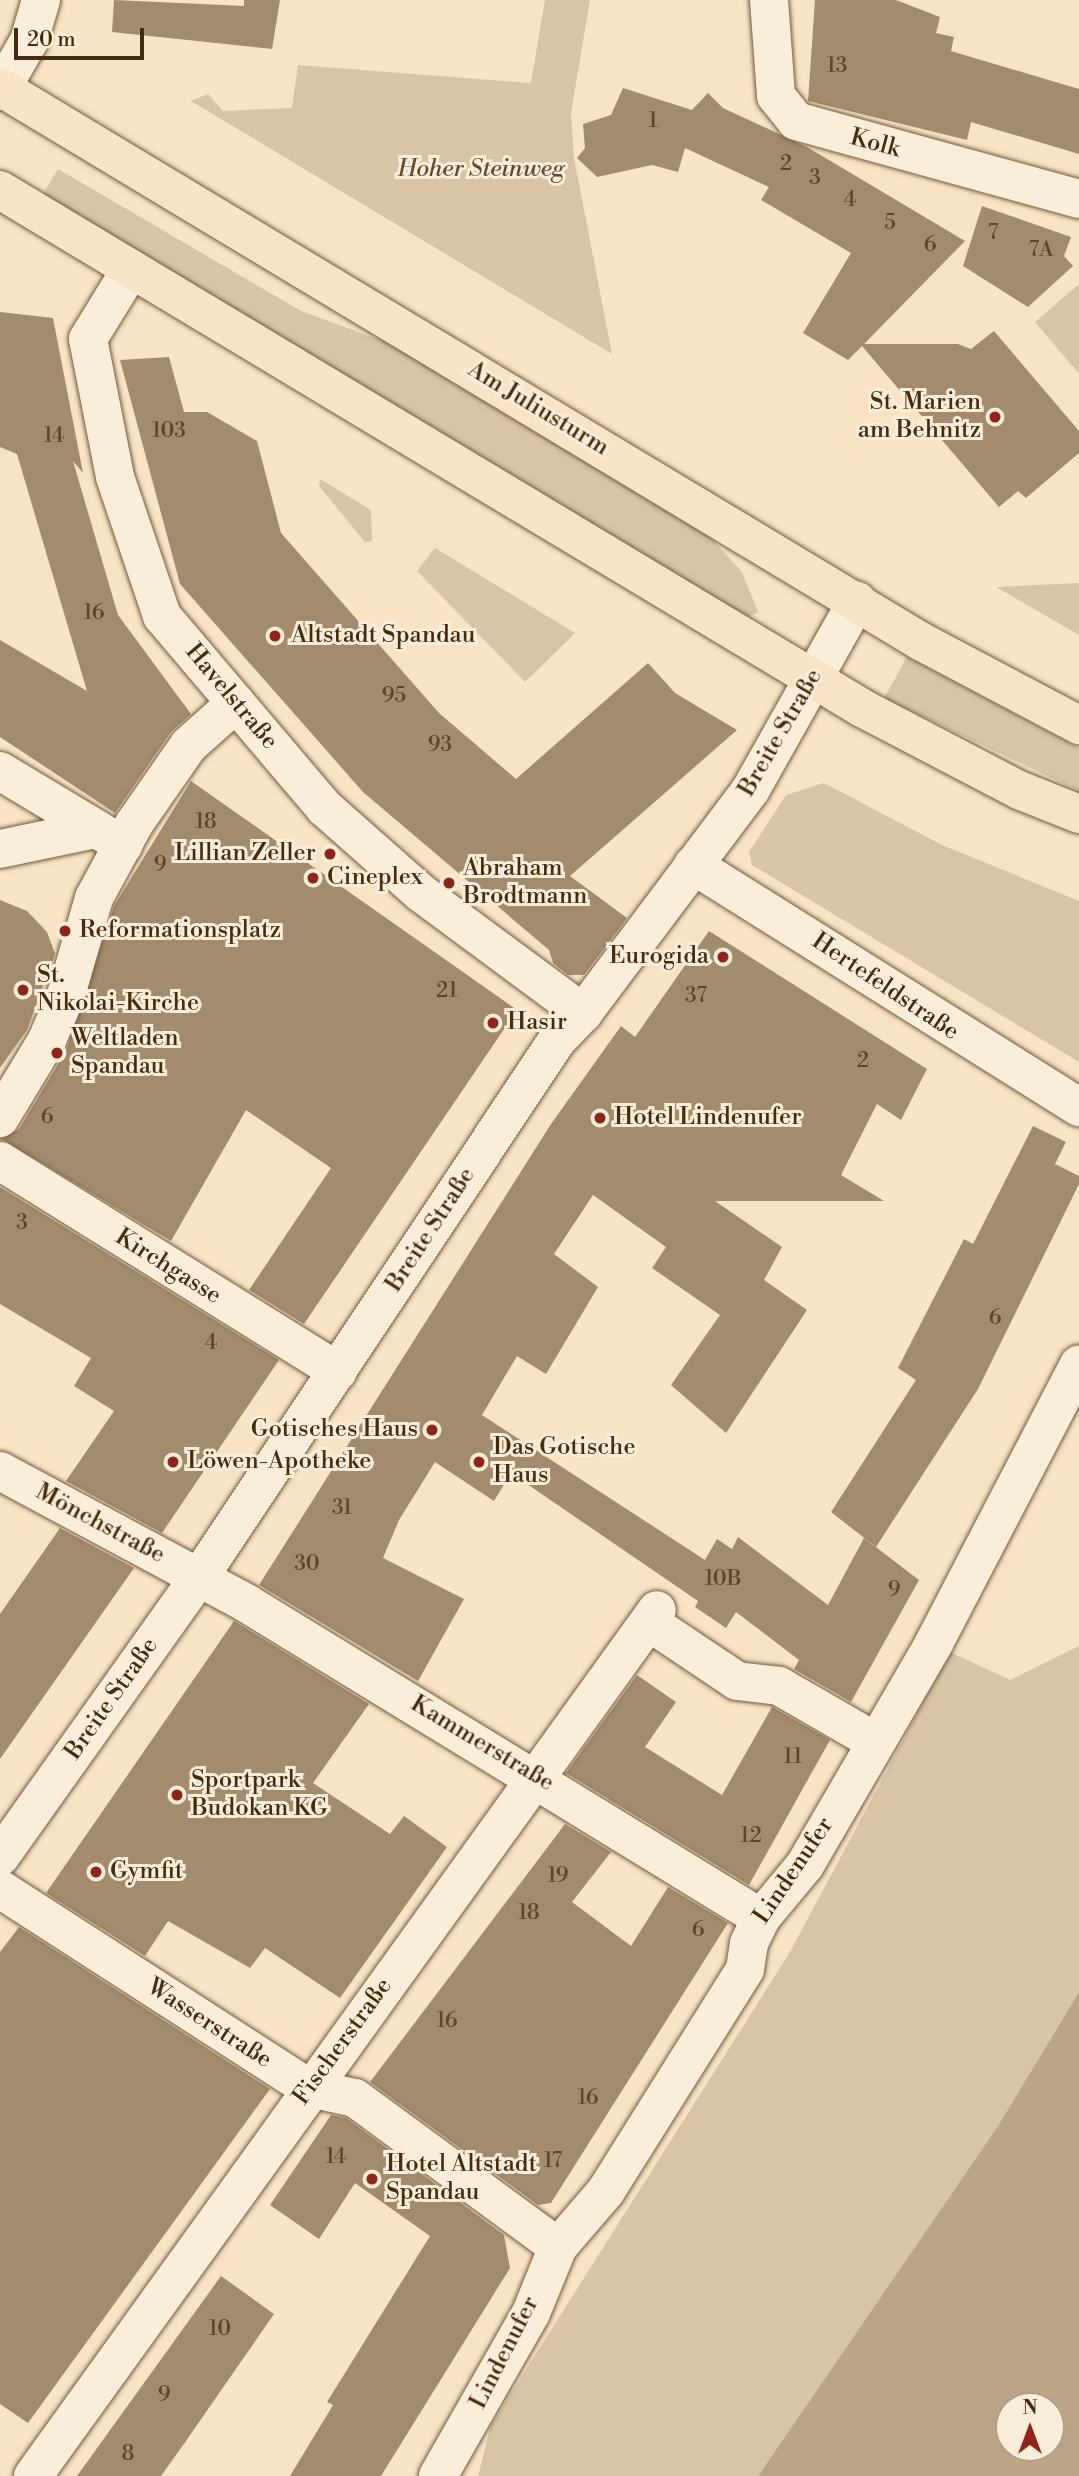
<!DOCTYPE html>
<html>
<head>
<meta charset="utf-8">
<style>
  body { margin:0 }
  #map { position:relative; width:1079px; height:2476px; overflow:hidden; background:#f8e3c4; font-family:"Libre Bodoni",serif }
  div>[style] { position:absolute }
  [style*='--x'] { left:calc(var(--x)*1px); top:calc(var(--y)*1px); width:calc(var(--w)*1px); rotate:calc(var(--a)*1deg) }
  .green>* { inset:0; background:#d9c4a5 }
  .water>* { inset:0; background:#bba586 }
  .building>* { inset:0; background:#a28c6d }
  .roads { filter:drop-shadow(0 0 2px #715a3c) drop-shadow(0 0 2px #715a3c) }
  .minor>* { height:38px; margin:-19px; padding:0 19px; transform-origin:19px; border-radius:19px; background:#faedd9 }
  .major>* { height:38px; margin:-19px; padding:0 19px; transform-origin:19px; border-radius:19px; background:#f8e3c4 }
  .dots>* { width:19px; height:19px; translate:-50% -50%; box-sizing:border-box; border:4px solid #faedd9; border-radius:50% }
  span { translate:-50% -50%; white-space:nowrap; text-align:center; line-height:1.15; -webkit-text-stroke:6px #faedd9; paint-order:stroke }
  .number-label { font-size:21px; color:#5c4526 }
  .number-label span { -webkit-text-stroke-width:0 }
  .street-label { font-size:24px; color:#442d0f }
  .park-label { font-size:24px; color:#624b2d; font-style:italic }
  .poi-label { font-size:24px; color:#442d0f }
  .right { translate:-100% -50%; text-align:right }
  .left { translate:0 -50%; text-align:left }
  .north { position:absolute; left:995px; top:2392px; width:70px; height:70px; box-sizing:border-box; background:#faedd9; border:2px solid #b1a088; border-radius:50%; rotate:0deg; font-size:19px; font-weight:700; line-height:28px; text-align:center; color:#442d0f }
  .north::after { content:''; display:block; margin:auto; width:24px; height:32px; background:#8f2418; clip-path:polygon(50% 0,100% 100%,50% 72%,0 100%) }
  .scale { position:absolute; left:14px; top:28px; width:130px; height:32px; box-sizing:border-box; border:4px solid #442d0f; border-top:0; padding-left:9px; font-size:21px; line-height:24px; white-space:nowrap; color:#442d0f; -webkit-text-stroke:5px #faedd9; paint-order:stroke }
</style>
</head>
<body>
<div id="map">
  <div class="green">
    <div style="clip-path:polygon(545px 0,590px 0,571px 113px,574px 158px,612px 354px,191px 101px,208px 94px,223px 111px,292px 108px,298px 65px,531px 83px)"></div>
    <div style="clip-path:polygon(58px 169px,301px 311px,399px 347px,706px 533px,742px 572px,758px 612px,748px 617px,43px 194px)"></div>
    <div style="clip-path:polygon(1079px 284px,1079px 374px,1035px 322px)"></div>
    <div style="clip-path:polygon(320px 479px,371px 510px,372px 541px,365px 542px,319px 486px)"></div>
    <div style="clip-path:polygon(435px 548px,575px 633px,525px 682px,417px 571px)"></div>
    <div style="clip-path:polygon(1079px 583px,1079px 635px,996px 587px)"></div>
    <div style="clip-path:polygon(907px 657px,1079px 748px,1079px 791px,884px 698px)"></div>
    <div style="clip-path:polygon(824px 783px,942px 845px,1079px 901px,1079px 1062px,752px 865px,749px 852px,786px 795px)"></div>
    <div style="clip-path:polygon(1079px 1646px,1079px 1992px,998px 2126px,758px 2476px,478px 2476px,491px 2425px,790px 1952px,950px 1652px,1010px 1680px)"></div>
  </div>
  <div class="water">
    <div style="clip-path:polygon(evenodd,1079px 1992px,1079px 2476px,758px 2476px,998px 2126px,1079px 1992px,1009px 2406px,1051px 2406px,1051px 2448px,1009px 2448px,1009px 2406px)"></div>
  </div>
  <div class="building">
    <div style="clip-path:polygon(114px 0,244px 6px,244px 0,280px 0,272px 49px,112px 32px)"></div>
    <div style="clip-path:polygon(815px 0,896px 0,940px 17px,936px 33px,954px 37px,951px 51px,1079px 89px,1079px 154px,971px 122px,967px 140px,808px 101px)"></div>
    <div style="clip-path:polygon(623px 88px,692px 110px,708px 93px,723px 108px,807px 147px,965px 241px,864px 344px,958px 344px,971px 349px,994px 331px,1079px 431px,1079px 453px,1026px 498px,1018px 491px,999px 507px,862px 346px,848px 360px,803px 333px,851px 253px,761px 200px,769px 187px,685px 148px,678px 172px,652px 165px,597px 177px,577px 158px,585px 148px,583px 124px,611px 115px)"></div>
    <div style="clip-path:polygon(982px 206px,1071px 237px,1064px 256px,1073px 266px,1028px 307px,963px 266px)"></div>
    <div style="clip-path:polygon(0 312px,53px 318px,83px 473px,73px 461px,118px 615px,191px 714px,171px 732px,115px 813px,0 737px,0 640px,87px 691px,17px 454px,0 447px)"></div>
    <div style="clip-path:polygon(169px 357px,184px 412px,207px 412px,257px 441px,281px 533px,439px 713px,516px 779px,648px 663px,675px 693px,737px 730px,570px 876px,627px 918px,584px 975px,568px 975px,553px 963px,549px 950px,363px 792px,180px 584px,120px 360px)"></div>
    <div style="clip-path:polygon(191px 781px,517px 1010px,304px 1324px,249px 1290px,331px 1168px,246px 1110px,171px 1241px,2px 1139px,19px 1129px,66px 1051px,114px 906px)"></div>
    <div style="clip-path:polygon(0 900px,27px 911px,47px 932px,55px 954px,27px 1030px,0 1068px)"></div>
    <div style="clip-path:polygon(709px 931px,927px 1069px,901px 1120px,877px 1104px,841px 1175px,884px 1201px,715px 1201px,782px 1247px,764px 1280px,807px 1310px,726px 1433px,671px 1385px,720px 1315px,652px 1268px,666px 1247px,593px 1195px,554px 1254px,598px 1287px,546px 1374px,517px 1356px,482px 1415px,705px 1560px,717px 1539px,732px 1549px,738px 1537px,828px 1605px,864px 1538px,919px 1580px,851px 1702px,794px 1669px,799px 1660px,736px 1612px,726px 1628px,695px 1607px,698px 1601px,511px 1473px,494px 1501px,435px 1462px,399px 1520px,383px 1558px,464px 1599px,418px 1681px,259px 1585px,551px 1124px,621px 1026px,635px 1037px)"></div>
    <div style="clip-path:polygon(1033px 1126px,1066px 1142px,1055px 1164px,1079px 1176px,1079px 1184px,978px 1389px,876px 1547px,831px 1512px,916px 1380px,898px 1368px,964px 1239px,973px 1244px)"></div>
    <div style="clip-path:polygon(0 1187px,279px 1360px,162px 1533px,66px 1481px,114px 1411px,74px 1386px,91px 1358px,0 1304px)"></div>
    <div style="clip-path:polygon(60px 1528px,134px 1568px,0 1759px,0 1614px)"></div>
    <div style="clip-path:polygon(234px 1621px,369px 1704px,313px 1783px,390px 1834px,404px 1816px,447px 1847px,340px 1998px,265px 1948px,250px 1968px,168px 1921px,145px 1956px,46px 1893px)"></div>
    <div style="clip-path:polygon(637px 1675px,676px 1702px,645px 1747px,722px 1795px,772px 1707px,830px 1740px,749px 1885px,566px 1773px)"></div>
    <div style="clip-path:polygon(565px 1824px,611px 1852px,572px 1902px,631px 1946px,668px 1887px,728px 1923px,551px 2203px,538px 2205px,370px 2082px)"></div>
    <div style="clip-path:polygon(19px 1927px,270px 2089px,28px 2423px,0 2404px,0 1952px)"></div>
    <div style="clip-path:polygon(331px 2115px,346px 2118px,504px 2235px,510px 2268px,381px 2476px,290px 2476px,333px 2405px,327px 2402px,430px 2236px,355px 2183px,319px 2239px,270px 2205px)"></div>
    <div style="clip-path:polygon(221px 2276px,274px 2314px,181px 2448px,161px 2476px,77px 2476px)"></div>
  </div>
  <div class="roads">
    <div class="minor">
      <div style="--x:769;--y:0;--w:96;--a:85.8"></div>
      <div style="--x:776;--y:96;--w:32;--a:51"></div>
      <div style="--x:796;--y:121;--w:294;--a:15.4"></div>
      <div style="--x:0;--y:91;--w:58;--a:-59.9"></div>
      <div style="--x:29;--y:41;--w:43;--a:-73.7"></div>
      <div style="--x:131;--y:269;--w:82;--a:121.6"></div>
      <div style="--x:88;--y:339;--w:141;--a:78.9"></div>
      <div style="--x:115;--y:477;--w:147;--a:71.3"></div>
      <div style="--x:162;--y:616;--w:252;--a:49.7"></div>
      <div style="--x:325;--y:808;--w:128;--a:41.5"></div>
      <div style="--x:421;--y:893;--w:202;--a:36.5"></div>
      <div style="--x:0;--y:771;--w:144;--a:31"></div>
      <div style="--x:0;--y:849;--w:98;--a:-11.8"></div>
      <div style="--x:693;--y:865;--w:456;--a:32.1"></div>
      <div style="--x:0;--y:1118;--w:91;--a:-58.9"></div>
      <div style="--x:47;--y:1040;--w:49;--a:-67.1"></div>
      <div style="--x:66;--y:995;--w:101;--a:-73.9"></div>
      <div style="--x:94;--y:898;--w:84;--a:-61.6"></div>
      <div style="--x:134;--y:824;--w:96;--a:-55.2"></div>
      <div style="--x:189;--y:745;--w:63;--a:-41.8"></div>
      <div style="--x:0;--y:1161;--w:398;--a:31.9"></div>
      <div style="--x:0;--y:1471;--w:279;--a:28.2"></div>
      <div style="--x:246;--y:1603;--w:604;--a:31.45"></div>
      <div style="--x:649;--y:1622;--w:106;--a:33.8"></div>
      <div style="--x:737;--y:1681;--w:42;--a:6.8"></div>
      <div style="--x:779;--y:1686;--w:112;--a:30"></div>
      <div style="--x:0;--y:1857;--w:361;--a:-54.6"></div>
      <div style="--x:209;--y:1563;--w:630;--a:-56.34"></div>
      <div style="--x:558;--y:1039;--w:36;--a:-46"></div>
      <div style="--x:583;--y:1013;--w:280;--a:-53.1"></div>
      <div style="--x:751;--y:789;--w:216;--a:-60.6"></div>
      <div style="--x:0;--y:1889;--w:368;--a:32.8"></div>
      <div style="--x:309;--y:2088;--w:47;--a:12.3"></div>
      <div style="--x:355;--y:2098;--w:252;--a:36.3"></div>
      <div style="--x:33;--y:2476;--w:1067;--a:-54.23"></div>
      <div style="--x:438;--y:2476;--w:188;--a:-60.3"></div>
      <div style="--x:531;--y:2313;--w:71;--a:-67.8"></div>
      <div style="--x:558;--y:2247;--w:74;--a:-49.4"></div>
      <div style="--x:606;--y:2191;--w:262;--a:-57.9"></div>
      <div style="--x:745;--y:1969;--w:26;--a:-81"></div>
      <div style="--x:749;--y:1943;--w:28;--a:-64"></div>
      <div style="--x:761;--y:1918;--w:69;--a:-50.3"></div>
      <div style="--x:805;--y:1865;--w:257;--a:-59.8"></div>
      <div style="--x:934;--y:1643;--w:314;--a:-62.5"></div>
    </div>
    <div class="major">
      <div style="--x:0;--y:87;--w:1076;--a:31.05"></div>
      <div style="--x:922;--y:642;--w:178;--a:27.9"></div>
      <div style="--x:0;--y:190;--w:1006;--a:31"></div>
      <div style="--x:862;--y:708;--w:177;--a:27.6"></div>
      <div style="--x:1019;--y:790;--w:65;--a:21.8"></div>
    </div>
  </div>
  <div class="dots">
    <div style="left:995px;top:417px;background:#8f2418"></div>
    <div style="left:275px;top:636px;background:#8f2418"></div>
    <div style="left:330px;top:854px;background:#8f2418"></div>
    <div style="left:313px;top:878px;background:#8f2418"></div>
    <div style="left:449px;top:883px;background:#8f2418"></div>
    <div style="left:65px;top:931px;background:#8f2418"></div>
    <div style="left:723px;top:957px;background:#8f2418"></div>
    <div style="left:23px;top:990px;background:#8f2418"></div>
    <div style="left:493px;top:1023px;background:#8f2418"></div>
    <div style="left:57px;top:1053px;background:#8f2418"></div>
    <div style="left:600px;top:1118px;background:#8f2418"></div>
    <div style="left:432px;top:1430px;background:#8f2418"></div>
    <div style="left:173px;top:1462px;background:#8f2418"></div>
    <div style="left:479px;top:1462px;background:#8f2418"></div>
    <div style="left:177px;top:1795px;background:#8f2418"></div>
    <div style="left:96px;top:1872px;background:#8f2418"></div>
    <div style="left:372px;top:2179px;background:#8f2418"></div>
  </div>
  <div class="number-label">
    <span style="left:837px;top:66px">13</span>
    <span style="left:653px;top:121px">1</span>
    <span style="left:786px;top:164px">2</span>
    <span style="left:815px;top:178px">3</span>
    <span style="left:850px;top:200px">4</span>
    <span style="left:890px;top:223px">5</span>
    <span style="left:993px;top:233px">7</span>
    <span style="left:930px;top:245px">6</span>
    <span style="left:1041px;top:250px">7A</span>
    <span style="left:169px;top:431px">103</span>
    <span style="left:54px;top:436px">14</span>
    <span style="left:94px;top:613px">16</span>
    <span style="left:394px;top:696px">95</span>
    <span style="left:440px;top:745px">93</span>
    <span style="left:206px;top:822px">18</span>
    <span style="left:160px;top:865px">9</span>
    <span style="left:447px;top:991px">21</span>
    <span style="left:696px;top:996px">37</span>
    <span style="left:863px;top:1061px">2</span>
    <span style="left:47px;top:1117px">6</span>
    <span style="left:22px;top:1223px">3</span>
    <span style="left:995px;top:1318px">6</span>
    <span style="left:211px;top:1343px">4</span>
    <span style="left:342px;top:1508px">31</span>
    <span style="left:307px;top:1564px">30</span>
    <span style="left:723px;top:1579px">10B</span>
    <span style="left:894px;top:1590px">9</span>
    <span style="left:793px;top:1757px">11</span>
    <span style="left:751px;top:1836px">12</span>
    <span style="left:558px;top:1876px">19</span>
    <span style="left:529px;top:1913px">18</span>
    <span style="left:698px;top:1930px">6</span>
    <span style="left:447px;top:2021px">16</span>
    <span style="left:588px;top:2098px">16</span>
    <span style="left:336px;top:2157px">14</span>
    <span style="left:553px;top:2161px">17</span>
    <span style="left:220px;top:2329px">10</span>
    <span style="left:164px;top:2395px">9</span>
    <span style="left:128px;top:2454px">8</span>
  </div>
  <div class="street-label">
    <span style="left:875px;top:144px;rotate:15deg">Kolk</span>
    <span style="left:538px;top:409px;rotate:31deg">Am Juliusturm</span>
    <span style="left:231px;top:697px;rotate:50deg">Havelstraße</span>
    <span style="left:781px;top:733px;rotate:-60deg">Breite Straße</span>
    <span style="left:885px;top:987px;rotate:34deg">Hertefeldstraße</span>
    <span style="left:431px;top:1230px;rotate:-57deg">Breite Straße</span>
    <span style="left:168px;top:1267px;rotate:32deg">Kirchgasse</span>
    <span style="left:100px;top:1524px;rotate:28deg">Mönchstraße</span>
    <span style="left:112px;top:1699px;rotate:-55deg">Breite Straße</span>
    <span style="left:482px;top:1744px;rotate:31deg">Kammerstraße</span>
    <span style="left:794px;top:1871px;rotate:-56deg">Lindenufer</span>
    <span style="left:209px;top:2024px;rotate:33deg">Wasserstraße</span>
    <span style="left:343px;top:2042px;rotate:-54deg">Fischerstraße</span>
    <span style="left:505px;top:2353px;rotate:-63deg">Lindenufer</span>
  </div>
  <div class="park-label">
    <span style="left:481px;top:170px">Hoher Steinweg</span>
  </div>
  <div class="poi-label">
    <span class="right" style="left:981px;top:417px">St. Marien<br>am Behnitz</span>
    <span class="left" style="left:291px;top:636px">Altstadt Spandau</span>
    <span class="right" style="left:316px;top:854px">Lillian Zeller</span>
    <span class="left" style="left:463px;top:883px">Abraham<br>Brodtmann</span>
    <span class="left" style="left:327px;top:878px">Cineplex</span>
    <span class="left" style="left:79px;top:931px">Reformationsplatz</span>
    <span class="right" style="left:709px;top:957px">Eurogida</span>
    <span class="left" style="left:37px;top:990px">St.<br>Nikolai-Kirche</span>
    <span class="left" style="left:507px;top:1023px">Hasir</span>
    <span class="left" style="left:71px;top:1053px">Weltladen<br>Spandau</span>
    <span class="left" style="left:614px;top:1118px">Hotel Lindenufer</span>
    <span class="right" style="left:418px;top:1430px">Gotisches Haus</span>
    <span class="left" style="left:493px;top:1462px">Das Gotische<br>Haus</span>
    <span class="left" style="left:187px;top:1462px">Löwen-Apotheke</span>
    <span class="left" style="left:191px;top:1795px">Sportpark<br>Budokan KG</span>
    <span class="left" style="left:110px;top:1872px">Gymfit</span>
    <span class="left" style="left:386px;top:2179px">Hotel Altstadt<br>Spandau</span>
  </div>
  <div class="north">N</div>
  <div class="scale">20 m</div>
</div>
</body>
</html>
